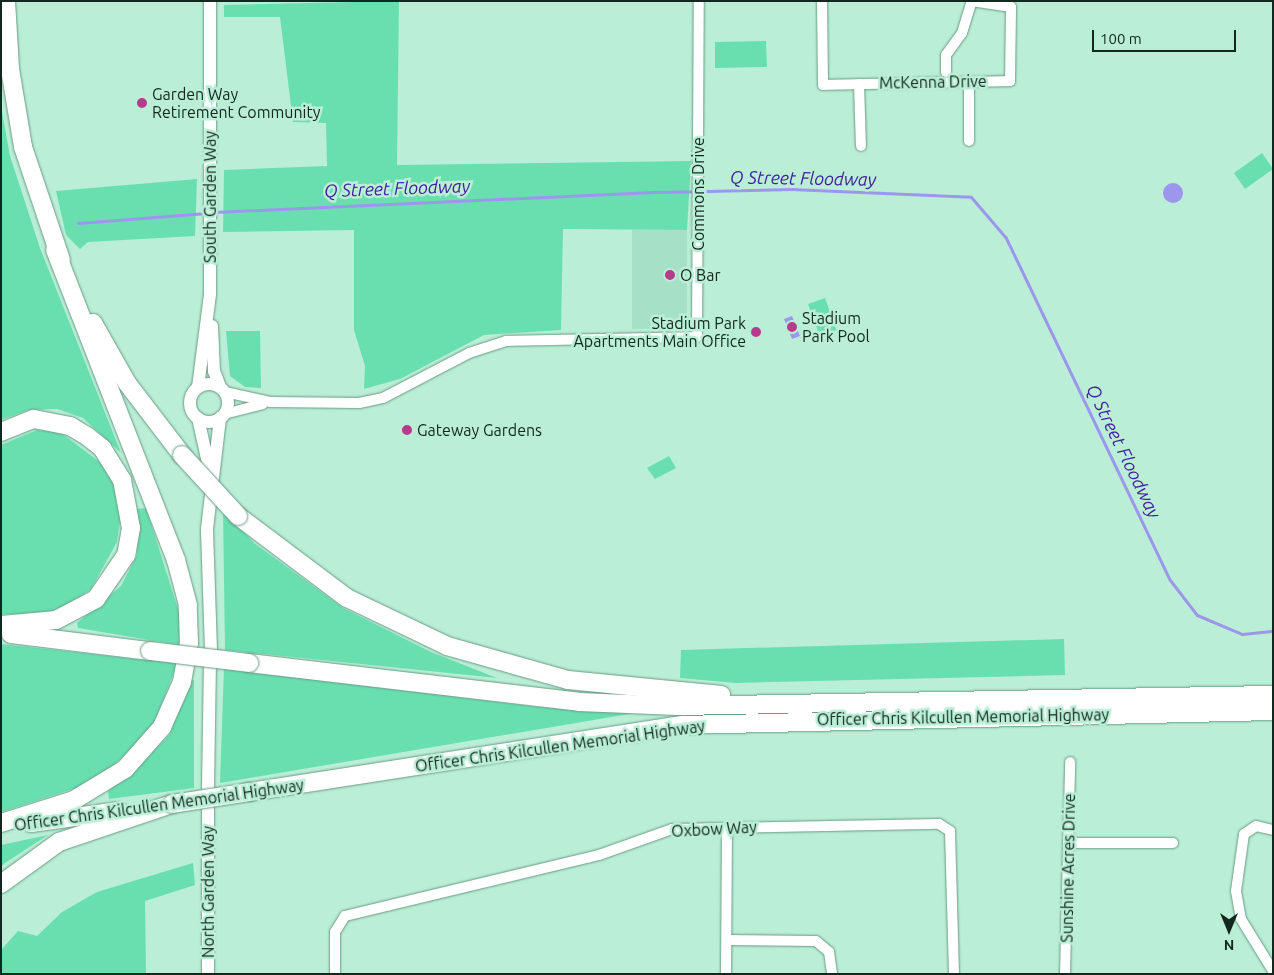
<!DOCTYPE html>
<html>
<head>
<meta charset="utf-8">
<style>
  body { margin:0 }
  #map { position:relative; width:1274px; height:975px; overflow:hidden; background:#baeed6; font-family:Ubuntu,sans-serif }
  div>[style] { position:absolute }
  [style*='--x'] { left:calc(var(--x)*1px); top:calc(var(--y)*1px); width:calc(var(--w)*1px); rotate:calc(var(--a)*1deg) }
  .built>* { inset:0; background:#a6e0c6 }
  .green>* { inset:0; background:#69dfb0 }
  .water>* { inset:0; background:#9c97ed }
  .round { border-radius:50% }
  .stream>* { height:3px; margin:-1.5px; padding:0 1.5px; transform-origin:1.5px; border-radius:1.5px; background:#9c97ed }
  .roads { filter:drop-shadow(0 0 1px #699a84) drop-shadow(0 0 1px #699a84) }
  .minor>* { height:10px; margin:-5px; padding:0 5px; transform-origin:5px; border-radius:5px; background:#fff }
  .tertiary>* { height:12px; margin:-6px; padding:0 6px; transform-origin:6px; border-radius:6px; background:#fff }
  .tertiary>.ring { margin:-6px; padding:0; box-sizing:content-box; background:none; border:12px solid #fff; border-radius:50% }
  .motorway>* { height:18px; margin:-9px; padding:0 9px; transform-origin:9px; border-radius:9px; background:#fff }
  .bridges { filter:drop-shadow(0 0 1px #699a84) drop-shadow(0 0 1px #699a84) }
  .motorway-bridge>* { height:18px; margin:-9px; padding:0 9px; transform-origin:9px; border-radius:9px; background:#fff }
  .dots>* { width:14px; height:14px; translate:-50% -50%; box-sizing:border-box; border:2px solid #baeed6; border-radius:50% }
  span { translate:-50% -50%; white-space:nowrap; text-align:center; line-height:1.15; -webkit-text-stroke:5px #baeed6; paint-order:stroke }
  .street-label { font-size:16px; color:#12271e }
  .poi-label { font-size:16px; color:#12271e }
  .left { translate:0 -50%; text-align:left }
  .right { translate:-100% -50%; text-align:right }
  .water-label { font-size:18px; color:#40219e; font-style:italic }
  .frame { position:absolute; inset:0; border:2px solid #12271e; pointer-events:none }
  .north { position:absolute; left:1204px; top:905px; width:50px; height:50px; -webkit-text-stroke:4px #baeed6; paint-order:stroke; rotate:180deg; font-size:14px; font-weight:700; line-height:20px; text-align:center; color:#12271e }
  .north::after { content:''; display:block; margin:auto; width:18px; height:22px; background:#12271e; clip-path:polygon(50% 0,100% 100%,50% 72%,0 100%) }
  .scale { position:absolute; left:1092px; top:30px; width:144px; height:22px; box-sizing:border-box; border:2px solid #12271e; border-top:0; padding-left:6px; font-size:15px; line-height:18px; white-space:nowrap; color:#12271e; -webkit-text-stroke:4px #baeed6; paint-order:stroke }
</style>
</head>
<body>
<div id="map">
  <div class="built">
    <div style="clip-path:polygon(632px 230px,687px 230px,687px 323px,683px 328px,632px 329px)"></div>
  </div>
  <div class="green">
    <div style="clip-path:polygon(399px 1px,397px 165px,691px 161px,687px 230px,563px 229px,561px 330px,484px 335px,400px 379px,364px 389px,365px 366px,354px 330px,354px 230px,223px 232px,224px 170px,327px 166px,326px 123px,293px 122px,280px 17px,224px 17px,224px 5px)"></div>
    <div style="clip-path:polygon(766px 41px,767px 67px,715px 68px,715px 42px)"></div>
    <div style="clip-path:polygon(1px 106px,10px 156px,40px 248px,121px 453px,83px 418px,57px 409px,28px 410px,1px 420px)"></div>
    <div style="clip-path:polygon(1262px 153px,1273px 169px,1245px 189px,1234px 173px)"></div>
    <div style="clip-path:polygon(197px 179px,195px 236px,88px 242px,80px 249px,66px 235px,56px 191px)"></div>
    <div style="clip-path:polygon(825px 298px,837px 331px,820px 337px,808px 304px)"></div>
    <div style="clip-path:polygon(226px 331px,260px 331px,261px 388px,245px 387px,230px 376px)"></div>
    <div style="clip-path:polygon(37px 430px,60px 432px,101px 463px,115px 487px,121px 514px,117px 542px,91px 589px,69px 604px,43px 614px,1px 614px,1px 445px)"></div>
    <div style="clip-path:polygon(669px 456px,676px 468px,655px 479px,647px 468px)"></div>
    <div style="clip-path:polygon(146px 508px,179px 612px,179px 645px,78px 628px,77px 623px,121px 586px,137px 555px,137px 509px)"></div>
    <div style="clip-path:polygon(223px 509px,254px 543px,343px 608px,431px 652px,497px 678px,225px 650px)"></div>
    <div style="clip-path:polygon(1064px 639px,1065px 675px,736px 683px,680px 678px,681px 650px)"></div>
    <div style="clip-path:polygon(1px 644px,146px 660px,178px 662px,155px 721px,140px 742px,111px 767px,76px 788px,1px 812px)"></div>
    <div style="clip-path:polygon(224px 668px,538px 707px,635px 713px,220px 783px)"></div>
    <div style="clip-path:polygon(189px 680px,194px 680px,194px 788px,109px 799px,108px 791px,133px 773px,170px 734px)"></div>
    <div style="clip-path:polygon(48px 835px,5px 863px,1px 867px,1px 845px)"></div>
    <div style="clip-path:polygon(193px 863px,195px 885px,145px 901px,146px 974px,1px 974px,1px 950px,18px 931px,37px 936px,62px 912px,97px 892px)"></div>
  </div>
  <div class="water">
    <div class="round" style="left:1163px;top:183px;width:20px;height:20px"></div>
    <div style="clip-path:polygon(792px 316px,800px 336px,792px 339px,784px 319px)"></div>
  </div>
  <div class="stream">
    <div style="--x:214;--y:212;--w:445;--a:-2.6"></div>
    <div style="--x:659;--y:192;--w:132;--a:-1.3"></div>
    <div style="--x:791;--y:189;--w:180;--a:2.5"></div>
    <div style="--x:971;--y:197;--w:54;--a:49.5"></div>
    <div style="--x:1006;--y:238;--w:379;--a:64.4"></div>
    <div style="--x:1170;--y:580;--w:44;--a:52.4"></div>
    <div style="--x:1197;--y:615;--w:49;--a:22.9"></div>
    <div style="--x:1242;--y:634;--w:31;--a:-6"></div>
    <div style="--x:78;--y:223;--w:129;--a:-4.4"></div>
  </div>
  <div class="roads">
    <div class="minor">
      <div style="--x:822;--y:1;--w:84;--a:89.3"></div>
      <div style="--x:823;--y:85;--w:187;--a:-1.2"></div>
      <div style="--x:1010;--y:81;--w:74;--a:-89.2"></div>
      <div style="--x:1011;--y:7;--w:40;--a:-171.5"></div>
      <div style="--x:946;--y:72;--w:17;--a:-90"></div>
      <div style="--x:946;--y:55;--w:27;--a:-54"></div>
      <div style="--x:962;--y:33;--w:30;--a:-73"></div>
      <div style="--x:969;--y:82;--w:59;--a:90"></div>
      <div style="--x:859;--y:84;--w:62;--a:88.2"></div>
      <div style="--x:225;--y:392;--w:47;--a:12.3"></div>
      <div style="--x:271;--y:402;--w:88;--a:0.7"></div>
      <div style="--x:359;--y:403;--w:25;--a:-12"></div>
      <div style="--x:383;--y:398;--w:97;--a:-27.6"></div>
      <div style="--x:469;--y:353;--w:39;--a:-18"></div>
      <div style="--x:506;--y:341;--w:191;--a:-1.2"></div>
      <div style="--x:697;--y:337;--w:336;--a:-89.7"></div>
      <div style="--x:224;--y:414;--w:40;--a:-14.4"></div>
      <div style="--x:1273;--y:830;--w:17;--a:-167"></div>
      <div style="--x:1256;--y:826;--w:14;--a:146"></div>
      <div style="--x:1244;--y:834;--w:58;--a:98"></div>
      <div style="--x:1236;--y:891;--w:28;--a:80"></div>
      <div style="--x:1241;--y:919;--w:61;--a:58.4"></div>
      <div style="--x:1068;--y:843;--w:105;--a:0"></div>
      <div style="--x:727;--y:940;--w:89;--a:0.6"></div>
      <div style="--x:816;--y:941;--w:17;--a:40"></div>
      <div style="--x:829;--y:952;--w:22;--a:82"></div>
      <div style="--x:335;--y:974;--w:42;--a:-90"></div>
      <div style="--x:335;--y:932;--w:19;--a:-58"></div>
      <div style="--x:345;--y:916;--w:261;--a:-13.5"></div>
      <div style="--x:599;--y:855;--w:77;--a:-19.6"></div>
      <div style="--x:672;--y:829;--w:267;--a:-1.1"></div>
      <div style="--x:939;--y:824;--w:13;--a:32"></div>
      <div style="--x:950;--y:831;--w:143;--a:88.4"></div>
      <div style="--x:726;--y:974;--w:146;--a:-89.6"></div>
      <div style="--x:1065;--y:974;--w:212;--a:-88.6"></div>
    </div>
    <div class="tertiary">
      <div style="--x:212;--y:326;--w:45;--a:87.5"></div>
      <div style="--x:214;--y:371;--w:17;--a:69"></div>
      <div class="ring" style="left:190px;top:384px;width:26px;height:26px"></div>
      <div style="--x:198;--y:387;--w:94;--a:-82.6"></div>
      <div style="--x:210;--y:294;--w:293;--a:-90"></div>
      <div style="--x:198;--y:418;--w:46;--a:77.5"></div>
      <div style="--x:211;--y:651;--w:122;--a:-91.9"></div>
      <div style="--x:207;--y:529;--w:112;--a:-83.3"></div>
      <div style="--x:208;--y:788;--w:123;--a:-89.1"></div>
      <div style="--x:208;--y:809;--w:165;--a:90"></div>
    </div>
    <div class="motorway">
      <div style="--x:6;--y:1;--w:68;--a:86.6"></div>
      <div style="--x:10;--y:69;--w:79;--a:80.5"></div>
      <div style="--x:23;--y:147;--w:119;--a:71.4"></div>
      <div style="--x:93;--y:323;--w:69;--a:60.5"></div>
      <div style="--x:127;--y:383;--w:91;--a:52.6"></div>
      <div style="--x:1;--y:432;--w:35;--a:-22"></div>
      <div style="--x:34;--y:419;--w:37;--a:11"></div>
      <div style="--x:70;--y:426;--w:21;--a:31"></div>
      <div style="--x:88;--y:437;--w:18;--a:38"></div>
      <div style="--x:102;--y:448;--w:38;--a:58"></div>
      <div style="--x:122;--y:480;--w:49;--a:79.4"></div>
      <div style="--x:131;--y:528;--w:27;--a:100"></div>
      <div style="--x:126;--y:555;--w:53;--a:124.3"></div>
      <div style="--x:96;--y:599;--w:45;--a:152.3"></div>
      <div style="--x:56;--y:620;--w:55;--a:174.8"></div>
      <div style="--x:238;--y:516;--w:136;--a:37"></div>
      <div style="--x:347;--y:598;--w:111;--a:25.6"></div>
      <div style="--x:447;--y:646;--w:126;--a:15.7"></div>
      <div style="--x:568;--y:680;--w:154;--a:5.6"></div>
      <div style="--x:11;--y:634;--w:140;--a:7"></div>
      <div style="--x:249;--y:663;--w:332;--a:6.7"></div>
      <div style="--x:579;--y:702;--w:98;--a:2.3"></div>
      <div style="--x:677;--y:706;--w:596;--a:-1.06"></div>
      <div style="--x:249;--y:792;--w:439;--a:-8.8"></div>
      <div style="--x:683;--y:725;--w:590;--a:-1.36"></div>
      <div style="--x:1;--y:823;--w:77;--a:-17.5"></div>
      <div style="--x:74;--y:800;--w:60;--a:-31.3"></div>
      <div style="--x:125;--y:769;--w:56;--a:-48.6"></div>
      <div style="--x:162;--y:727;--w:49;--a:-66"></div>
      <div style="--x:182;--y:682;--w:40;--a:-80"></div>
      <div style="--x:189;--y:643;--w:38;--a:-92"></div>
      <div style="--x:188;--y:605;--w:47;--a:-104.9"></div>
      <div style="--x:176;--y:560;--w:333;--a:-111.3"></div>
      <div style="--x:31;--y:823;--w:89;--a:-7.8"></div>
      <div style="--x:1;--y:884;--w:72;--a:-35.9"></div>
      <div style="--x:59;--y:842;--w:119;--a:-18.6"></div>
    </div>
  </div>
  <div class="bridges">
    <div class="motorway-bridge">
      <div style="--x:182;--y:455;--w:83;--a:47.4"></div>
      <div style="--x:150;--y:651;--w:100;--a:6.9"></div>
      <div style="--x:172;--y:804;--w:78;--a:-8.9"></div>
    </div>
  </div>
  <div class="dots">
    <div style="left:142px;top:103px;background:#b73b8b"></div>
    <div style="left:670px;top:275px;background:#b73b8b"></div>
    <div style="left:792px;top:327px;background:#b73b8b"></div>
    <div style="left:756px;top:332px;background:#b73b8b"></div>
    <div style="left:407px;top:430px;background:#b73b8b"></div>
  </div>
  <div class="street-label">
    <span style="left:933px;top:82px;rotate:-1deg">McKenna Drive</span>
    <span style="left:698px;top:194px;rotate:-90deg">Commons Drive</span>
    <span style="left:210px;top:197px;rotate:-90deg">South Garden Way</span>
    <span style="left:963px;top:717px;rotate:-1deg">Officer Chris Kilcullen Memorial Highway</span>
    <span style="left:560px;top:746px;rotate:-8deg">Officer Chris Kilcullen Memorial Highway</span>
    <span style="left:159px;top:805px;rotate:-8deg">Officer Chris Kilcullen Memorial Highway</span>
    <span style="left:714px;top:829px;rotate:-3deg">Oxbow Way</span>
    <span style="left:1068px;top:868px;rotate:-89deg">Sunshine Acres Drive</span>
    <span style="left:208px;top:892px;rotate:-90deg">North Garden Way</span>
  </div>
  <div class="poi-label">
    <span class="left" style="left:152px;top:103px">Garden Way<br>Retirement Community</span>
    <span class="left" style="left:680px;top:275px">O Bar</span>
    <span class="left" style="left:802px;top:327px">Stadium<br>Park Pool</span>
    <span class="right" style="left:746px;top:332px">Stadium Park<br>Apartments Main Office</span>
    <span class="left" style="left:417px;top:430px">Gateway Gardens</span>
  </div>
  <div class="water-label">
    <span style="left:803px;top:178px;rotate:1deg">Q Street Floodway</span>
    <span style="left:397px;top:188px;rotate:-2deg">Q Street Floodway</span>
    <span style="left:1124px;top:451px;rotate:64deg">Q Street Floodway</span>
  </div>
  <div class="frame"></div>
  <div class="north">N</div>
  <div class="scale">100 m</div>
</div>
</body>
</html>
